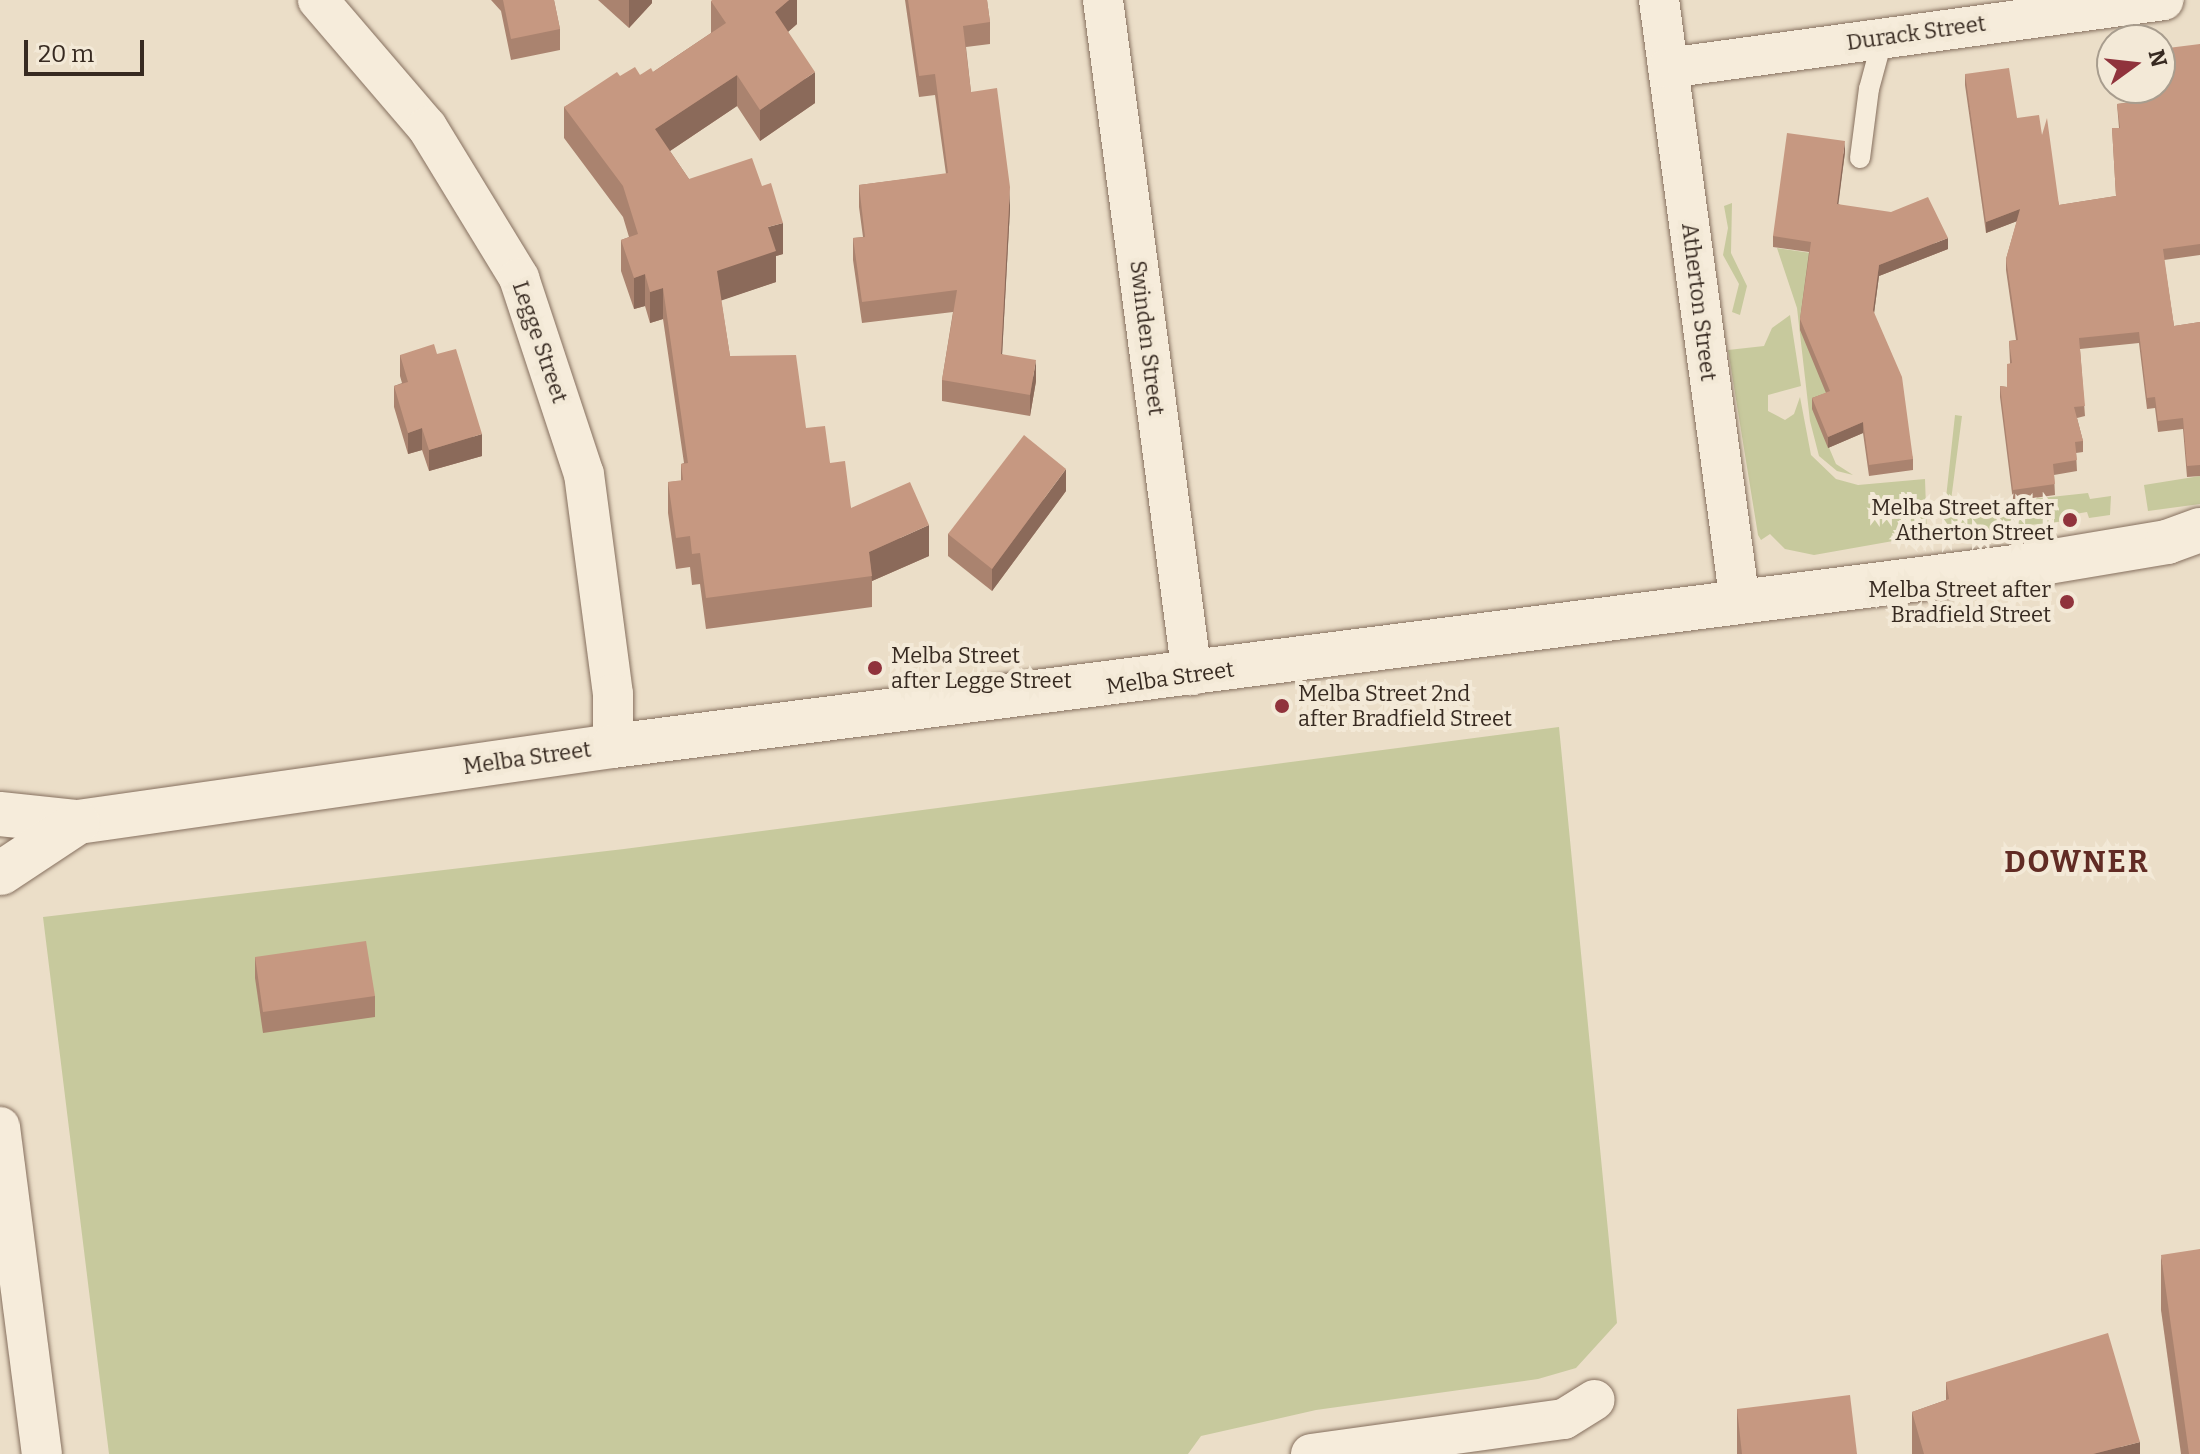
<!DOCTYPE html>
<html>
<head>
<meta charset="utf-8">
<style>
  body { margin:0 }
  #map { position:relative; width:2200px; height:1454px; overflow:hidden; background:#ebdec8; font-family:Bitter,serif }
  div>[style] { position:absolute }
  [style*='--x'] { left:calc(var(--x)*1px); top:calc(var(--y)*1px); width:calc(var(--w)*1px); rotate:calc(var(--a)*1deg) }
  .green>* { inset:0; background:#c7c99d }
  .roads { filter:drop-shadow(0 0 2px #86705f) drop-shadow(0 0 2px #86705f) }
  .lane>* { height:20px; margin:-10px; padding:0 10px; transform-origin:10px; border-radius:10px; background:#f6ecdb }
  .street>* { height:40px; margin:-20px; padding:0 20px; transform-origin:20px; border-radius:20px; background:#f6ecdb }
  .secondary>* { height:44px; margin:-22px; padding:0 22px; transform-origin:22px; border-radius:22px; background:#f6ecdb }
  .wall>* { inset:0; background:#aa836f }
  .shaded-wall>* { inset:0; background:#8b6a5a }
  .building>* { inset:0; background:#c69881 }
  .dots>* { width:22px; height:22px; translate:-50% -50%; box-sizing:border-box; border:4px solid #f3e9d7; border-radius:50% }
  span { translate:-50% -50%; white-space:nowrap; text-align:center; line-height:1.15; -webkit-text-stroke:8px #f3e9d7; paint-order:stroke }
  .street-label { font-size:22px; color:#372a21 }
  .poi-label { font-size:22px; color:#372a21 }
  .right { translate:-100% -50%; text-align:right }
  .left { translate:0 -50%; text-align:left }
  .district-label { font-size:30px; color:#612b24; font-weight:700; letter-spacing:2px }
  .north { position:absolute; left:2096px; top:24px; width:80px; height:80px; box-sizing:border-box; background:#f3e9d7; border:2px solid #a89d8e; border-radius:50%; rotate:75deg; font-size:22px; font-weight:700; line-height:32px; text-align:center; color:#372a21 }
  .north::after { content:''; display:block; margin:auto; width:28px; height:36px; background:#90333c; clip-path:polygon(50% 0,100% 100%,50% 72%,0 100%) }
  .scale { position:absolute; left:24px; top:40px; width:120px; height:36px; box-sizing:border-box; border:4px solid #372a21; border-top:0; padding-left:10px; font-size:24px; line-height:28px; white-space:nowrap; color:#372a21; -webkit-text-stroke:6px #f3e9d7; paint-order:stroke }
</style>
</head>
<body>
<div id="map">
  <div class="green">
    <div style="clip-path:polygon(1732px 203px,1731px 253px,1747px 286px,1740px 315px,1732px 312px,1739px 284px,1723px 255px,1728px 228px,1724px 206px)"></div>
    <div style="clip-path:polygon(1777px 248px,1811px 253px,1830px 402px,1813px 410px,1836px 464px,1853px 475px,1837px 471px,1819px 456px,1810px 421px,1797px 308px)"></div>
    <div style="clip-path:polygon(1790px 315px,1801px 386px,1768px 395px,1768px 411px,1785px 420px,1794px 414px,1800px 397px,1811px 455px,1836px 479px,1858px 485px,1925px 479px,1927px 535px,1814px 555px,1785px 549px,1770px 534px,1761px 540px,1758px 535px,1728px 350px,1764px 346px,1772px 328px)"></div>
    <div style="clip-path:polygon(1955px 415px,1962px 416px,1950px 508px,2088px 493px,2090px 499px,2111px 496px,2110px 515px,2089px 518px,2087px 512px,2075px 514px,2075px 520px,1942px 535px)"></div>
    <div style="clip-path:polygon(2200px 476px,2200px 504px,2148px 511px,2144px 485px)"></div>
    <div style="clip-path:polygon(1559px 727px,1617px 1323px,1576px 1368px,1538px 1379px,1316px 1410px,1201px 1436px,1188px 1454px,109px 1454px,43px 917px,624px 849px)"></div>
  </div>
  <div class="roads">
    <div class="lane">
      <div style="--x:1860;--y:158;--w:70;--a:-82.6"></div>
      <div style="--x:1869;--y:89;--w:54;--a:-74.9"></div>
    </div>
    <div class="street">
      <div style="--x:318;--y:0;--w:167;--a:49.4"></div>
      <div style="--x:427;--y:127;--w:177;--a:58.6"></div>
      <div style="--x:519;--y:278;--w:206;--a:71.7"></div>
      <div style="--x:584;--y:474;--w:222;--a:82.5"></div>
      <div style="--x:613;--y:694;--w:52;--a:90"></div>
      <div style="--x:1103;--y:0;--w:681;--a:82.49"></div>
      <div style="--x:1659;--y:0;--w:608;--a:82.35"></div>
      <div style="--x:1668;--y:68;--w:500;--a:-7.8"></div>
      <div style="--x:0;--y:1127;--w:330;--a:82.7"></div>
      <div style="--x:1311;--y:1454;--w:255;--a:-7.9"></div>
      <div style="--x:1564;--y:1419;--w:36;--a:-32"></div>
    </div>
    <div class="secondary">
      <div style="--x:0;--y:814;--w:78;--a:5.9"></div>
      <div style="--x:78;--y:822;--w:540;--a:-8.09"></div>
      <div style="--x:613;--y:746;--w:1429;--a:-7.28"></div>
      <div style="--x:2030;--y:565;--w:139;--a:-9.5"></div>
      <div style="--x:2167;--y:542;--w:35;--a:-20"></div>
      <div style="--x:1;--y:873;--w:92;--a:-33.5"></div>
    </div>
  </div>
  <div class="wall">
    <div style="clip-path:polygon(491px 0,554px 0,560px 29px,560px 50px,511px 60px,501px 11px)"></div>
    <div style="clip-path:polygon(598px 0,652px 0,652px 3px,629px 28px)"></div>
    <div style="clip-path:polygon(797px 0,797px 24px,788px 32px,815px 103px,760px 141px,737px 106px,670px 151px,689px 179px,783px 254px,776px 256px,776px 282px,721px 300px,730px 356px,806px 428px,830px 463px,851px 508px,929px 556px,872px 581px,872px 607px,706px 629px,700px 584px,692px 585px,690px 567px,676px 569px,668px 513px,668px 482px,681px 481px,681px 464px,684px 463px,663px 319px,650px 323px,645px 306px,634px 309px,621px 271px,621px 240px,629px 237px,623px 217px,564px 138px,564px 107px,620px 76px,640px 75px,653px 72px,711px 33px,711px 1px)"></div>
    <div style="clip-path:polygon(905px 0,987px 0,990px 22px,990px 44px,966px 47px,971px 92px,1010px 209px,1002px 354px,1036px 381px,1030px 416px,942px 401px,942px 380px,953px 312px,862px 323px,853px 260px,853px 238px,863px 237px,859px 207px,859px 185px,946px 174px,935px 95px,919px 97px)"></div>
    <div style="clip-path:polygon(2200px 44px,2200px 255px,2164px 260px,2174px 326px,2200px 322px,2200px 476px,2187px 477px,2183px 429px,2158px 432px,2155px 408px,2147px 409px,2139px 343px,2080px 349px,2085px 416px,2077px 418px,2083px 441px,2083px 452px,2076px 453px,2077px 471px,2054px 475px,2055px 495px,2013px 501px,2000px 397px,2000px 386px,2007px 387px,2010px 363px,2009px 341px,2016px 340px,2006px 270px,2006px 259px,2017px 221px,1986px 233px,1965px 85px,1965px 74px,2017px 118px,2042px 135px,2059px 205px,2116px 196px,2112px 128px,2119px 128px,2117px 104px,2140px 101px,2138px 88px,2160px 88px)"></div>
    <div style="clip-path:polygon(1845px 152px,1838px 204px,1948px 249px,1879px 276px,1874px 313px,1913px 459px,1913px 470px,1869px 476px,1863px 433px,1828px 448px,1812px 409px,1812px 398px,1826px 393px,1800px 330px,1800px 319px,1809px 252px,1773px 247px,1773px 236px)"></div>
    <div style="clip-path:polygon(437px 354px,482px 456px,429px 471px,422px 450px,408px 454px,394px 407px,394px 386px,402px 383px,400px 376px,400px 355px)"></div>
    <div style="clip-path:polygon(1066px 491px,992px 591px,948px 556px,948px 534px)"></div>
    <div style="clip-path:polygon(255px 957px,375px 996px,375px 1017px,263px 1033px,255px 978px)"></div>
    <div style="clip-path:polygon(2161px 1255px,2200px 1454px,2181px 1454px,2161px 1310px)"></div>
    <div style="clip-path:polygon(1946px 1382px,2140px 1454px,1912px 1454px,1912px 1412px,1946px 1400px)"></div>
    <div style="clip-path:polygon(1737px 1409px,1857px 1454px,1737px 1454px)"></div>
  </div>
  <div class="shaded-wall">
    <div style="clip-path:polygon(629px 0,652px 0,652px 3px,629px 28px)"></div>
    <div style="clip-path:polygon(789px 0,797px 0,797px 24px,775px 43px,775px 12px)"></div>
    <div style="clip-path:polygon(815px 72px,815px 103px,760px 141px,760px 110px)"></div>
    <div style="clip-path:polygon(737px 75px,737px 106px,655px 161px,655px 129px)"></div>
    <div style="clip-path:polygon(1845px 141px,1845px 152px,1837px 215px,1837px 204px)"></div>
    <div style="clip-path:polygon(1010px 187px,1010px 209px,1001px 375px,1001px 354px)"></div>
    <div style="clip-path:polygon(2020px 209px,2020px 220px,1986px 233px,1986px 222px)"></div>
    <div style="clip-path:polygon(783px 223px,783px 254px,776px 256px,776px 282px,717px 302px,717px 271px,768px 227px)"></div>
    <div style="clip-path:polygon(1948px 238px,1948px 249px,1879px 276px,1873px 321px,1873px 310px,1879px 265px)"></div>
    <div style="clip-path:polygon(645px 274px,645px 306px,634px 309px,634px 278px)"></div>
    <div style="clip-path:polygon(663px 288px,663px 319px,650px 323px,650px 292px)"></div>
    <div style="clip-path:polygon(1036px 360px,1036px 381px,1030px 416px,1030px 395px)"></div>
    <div style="clip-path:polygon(1863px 422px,1863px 433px,1828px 448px,1828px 437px)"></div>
    <div style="clip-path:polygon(422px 428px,422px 450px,408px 454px,408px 433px)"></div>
    <div style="clip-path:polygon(482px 434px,482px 456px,429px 471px,429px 450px)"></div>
    <div style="clip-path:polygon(1066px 469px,1066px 491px,992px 591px,992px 569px)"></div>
    <div style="clip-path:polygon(929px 525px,929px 556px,872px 581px,869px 552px)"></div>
    <div style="clip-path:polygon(2140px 1442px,2140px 1454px,2093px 1454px)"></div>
  </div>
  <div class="building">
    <div style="clip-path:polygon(503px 0,554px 0,560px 29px,511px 39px)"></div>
    <div style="clip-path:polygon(712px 0,789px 0,775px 12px,815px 72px,760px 110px,737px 75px,655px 129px,689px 179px,752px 158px,762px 186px,771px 183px,783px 223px,768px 227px,776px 251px,717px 271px,730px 356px,796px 355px,806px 428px,825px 426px,830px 463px,845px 461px,851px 508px,910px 482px,929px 525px,869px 552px,872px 576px,706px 598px,700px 553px,692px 554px,690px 536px,676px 538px,668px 482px,683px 480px,681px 464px,688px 463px,663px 288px,650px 292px,645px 274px,634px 278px,621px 240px,638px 234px,623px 186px,564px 107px,617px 72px,620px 76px,635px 67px,640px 75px,651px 68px,653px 72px,726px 23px,711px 1px)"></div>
    <div style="clip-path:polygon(908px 0,987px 0,990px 22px,963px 26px,971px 92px,997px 88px,1010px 187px,1001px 354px,1036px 360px,1030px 395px,942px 380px,957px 290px,862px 302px,853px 238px,865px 237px,859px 185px,948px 173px,935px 74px,919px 76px)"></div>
    <div style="clip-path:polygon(2200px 44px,2200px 244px,2163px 249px,2174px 326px,2200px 322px,2200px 465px,2187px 466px,2183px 418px,2158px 421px,2155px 397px,2147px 398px,2139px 332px,2079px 338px,2085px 406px,2074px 407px,2083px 441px,2075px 442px,2077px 460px,2053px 464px,2055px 484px,2013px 490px,2000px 386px,2007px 387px,2007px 364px,2012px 363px,2009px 341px,2018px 340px,2006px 259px,2020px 209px,1986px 222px,1965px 74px,2009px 68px,2017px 118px,2039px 115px,2042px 135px,2047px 118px,2059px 205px,2116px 196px,2112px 128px,2120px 128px,2117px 104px,2142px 101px,2140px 88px,2160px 88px,2160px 49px)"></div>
    <div style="clip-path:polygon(1787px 133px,1845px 141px,1837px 204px,1891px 212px,1928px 197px,1948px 238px,1879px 265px,1873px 310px,1902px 377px,1913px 459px,1869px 465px,1863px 422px,1828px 437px,1812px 398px,1830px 391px,1800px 319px,1811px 242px,1773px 236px)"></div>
    <div style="clip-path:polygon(434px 344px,437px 354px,456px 349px,482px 434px,429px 450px,422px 428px,408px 433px,394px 386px,408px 382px,400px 355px)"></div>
    <div style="clip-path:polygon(1024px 435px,1066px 469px,992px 569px,948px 534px)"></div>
    <div style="clip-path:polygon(366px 941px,375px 996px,263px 1012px,255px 957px)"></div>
    <div style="clip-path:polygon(2200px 1249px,2200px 1454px,2189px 1454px,2161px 1255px)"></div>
    <div style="clip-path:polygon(2108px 1333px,2140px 1442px,2093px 1454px,1924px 1454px,1912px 1412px,1949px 1399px,1946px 1382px)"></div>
    <div style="clip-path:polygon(1850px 1395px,1857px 1454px,1742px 1454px,1737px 1409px)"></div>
  </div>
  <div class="dots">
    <div style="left:2070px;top:520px;background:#90333c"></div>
    <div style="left:2067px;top:602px;background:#90333c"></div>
    <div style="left:875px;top:668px;background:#90333c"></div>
    <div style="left:1282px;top:706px;background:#90333c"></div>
  </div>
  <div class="street-label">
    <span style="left:1916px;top:33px;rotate:-8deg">Durack Street</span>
    <span style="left:1699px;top:302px;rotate:83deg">Atherton Street</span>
    <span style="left:1147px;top:338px;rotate:83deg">Swinden Street</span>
    <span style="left:540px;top:342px;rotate:71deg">Legge Street</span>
    <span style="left:1170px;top:678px;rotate:-8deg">Melba Street</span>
    <span style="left:527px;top:758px;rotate:-8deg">Melba Street</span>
  </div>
  <div class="poi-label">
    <span class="right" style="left:2054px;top:520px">Melba Street after<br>Atherton Street</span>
    <span class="right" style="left:2051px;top:602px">Melba Street after<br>Bradfield Street</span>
    <span class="left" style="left:891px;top:668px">Melba Street<br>after Legge Street</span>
    <span class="left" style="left:1298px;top:706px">Melba Street 2nd<br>after Bradfield Street</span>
  </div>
  <div class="district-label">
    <span style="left:2077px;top:862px">DOWNER</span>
  </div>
  <div class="north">N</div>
  <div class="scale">20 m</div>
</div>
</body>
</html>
